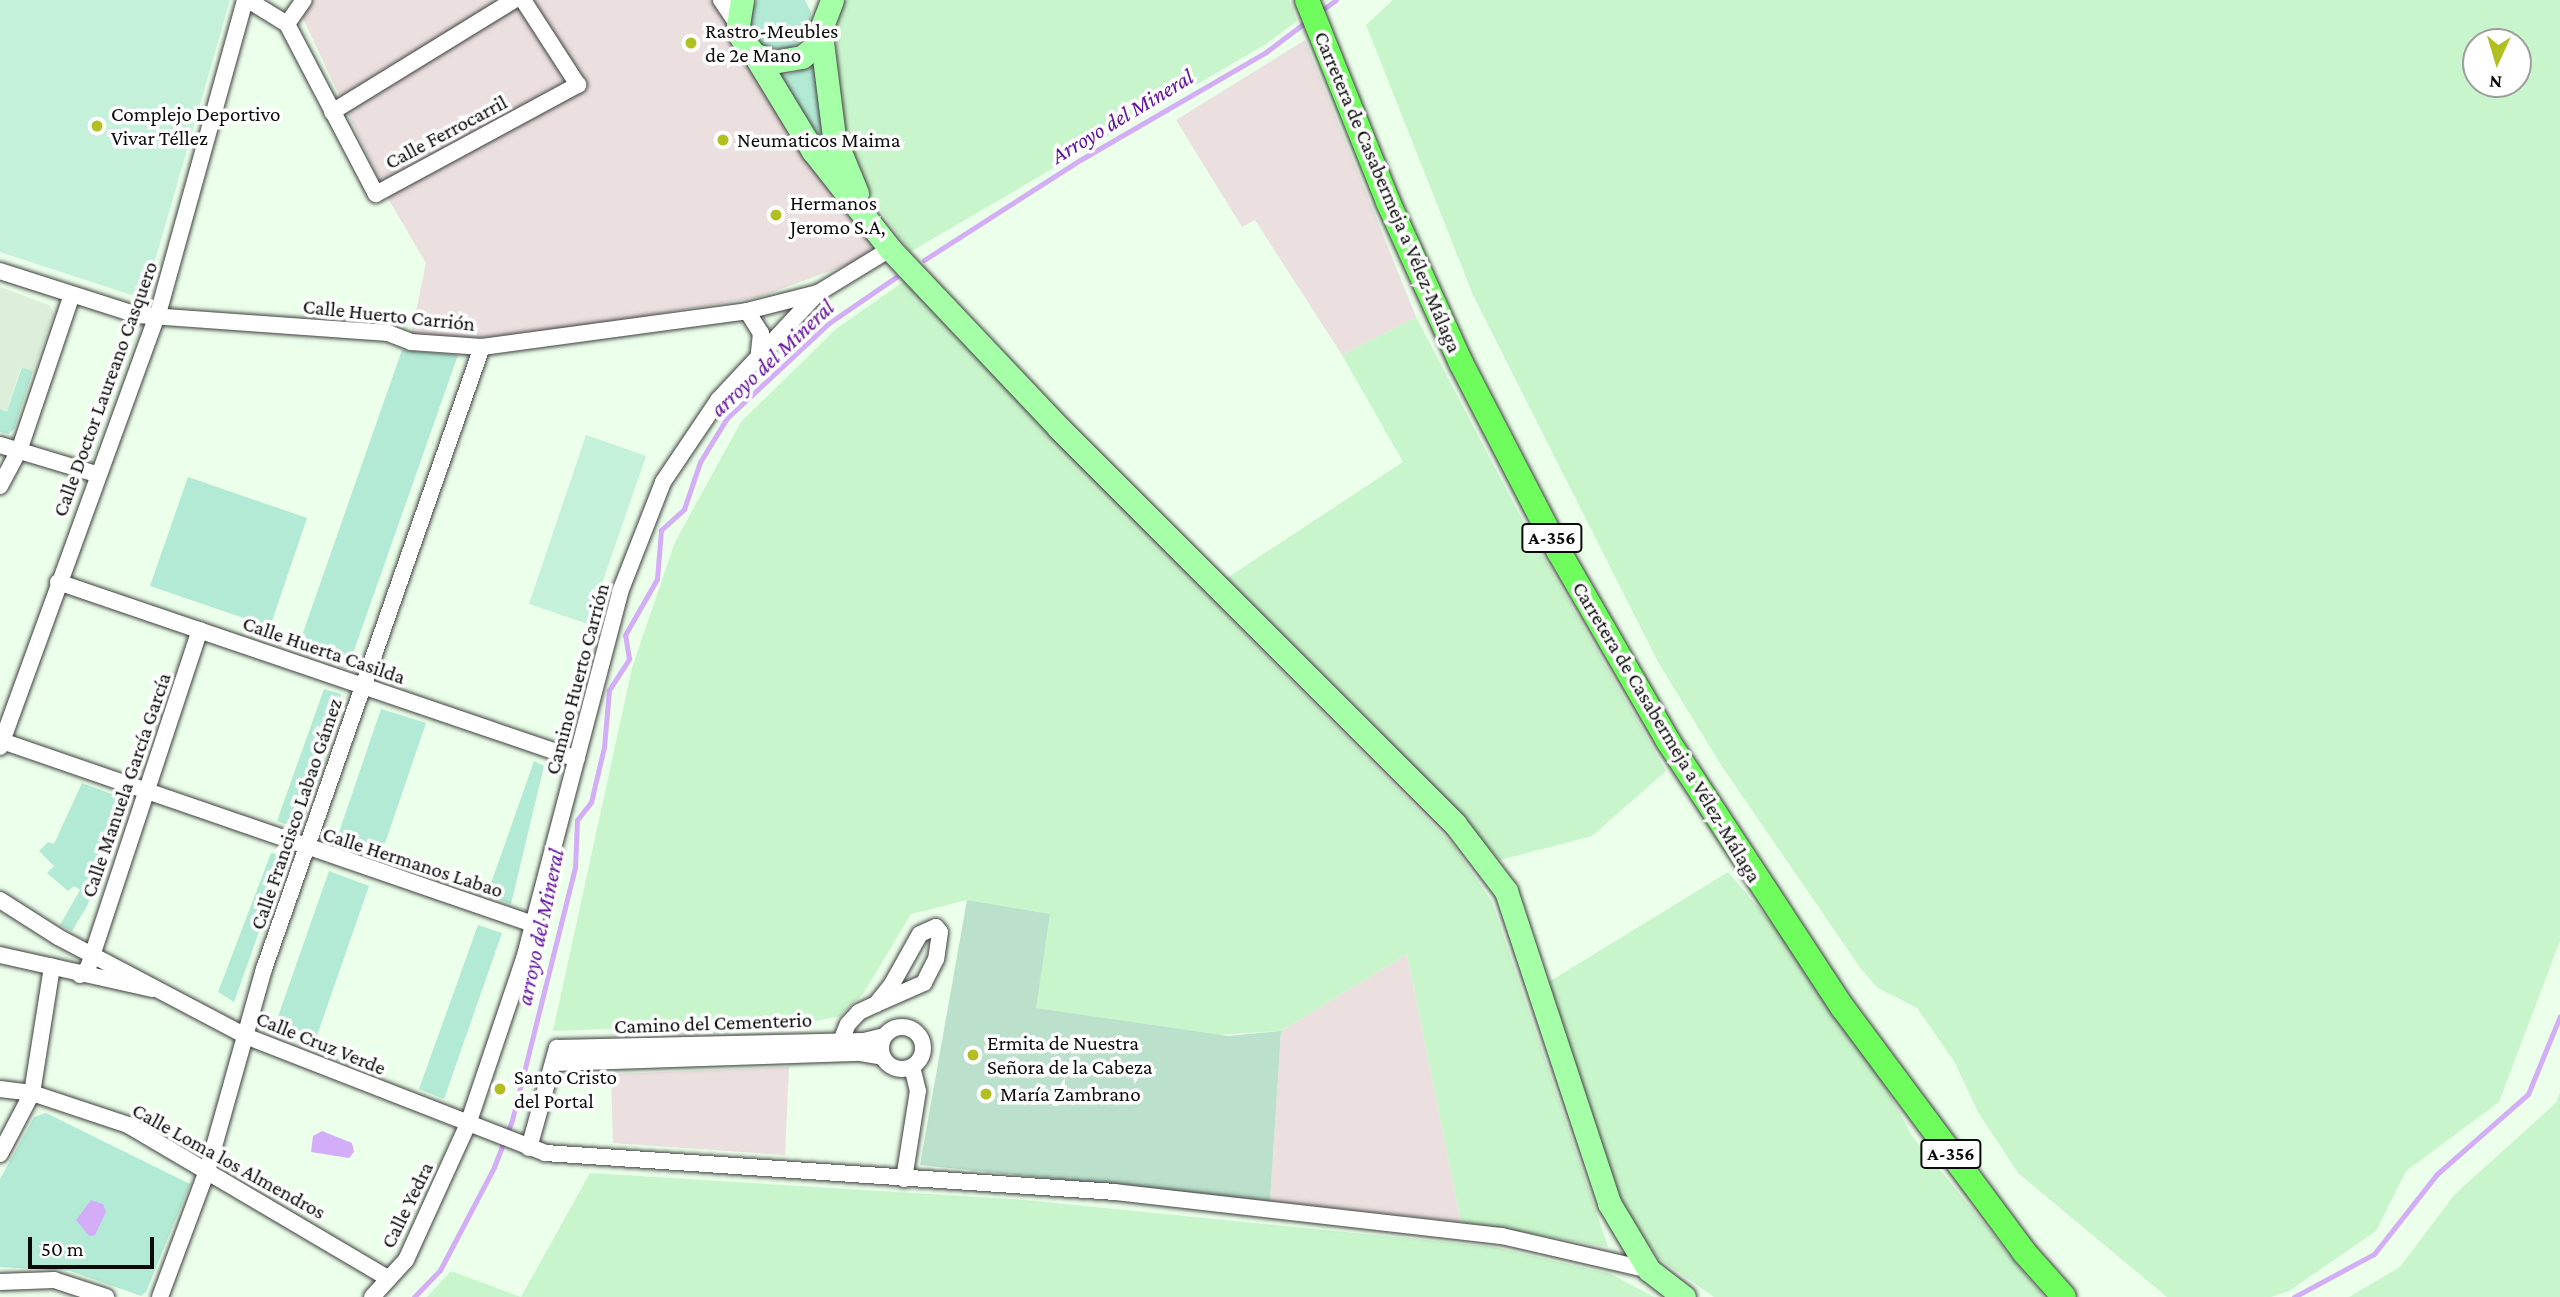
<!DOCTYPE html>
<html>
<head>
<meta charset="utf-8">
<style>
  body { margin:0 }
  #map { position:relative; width:2560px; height:1297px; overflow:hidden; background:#ebffea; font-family:"Crimson Pro",serif }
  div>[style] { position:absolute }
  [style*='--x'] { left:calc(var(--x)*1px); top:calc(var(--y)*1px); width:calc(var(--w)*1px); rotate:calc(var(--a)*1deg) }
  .industrial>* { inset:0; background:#ebdfdf }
  .farmland>* { inset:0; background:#c9f5cc }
  .green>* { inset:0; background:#b3ead5 }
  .cemetery>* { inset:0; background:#bbe0cc }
  .pitch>* { inset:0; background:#c5f1da }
  .plaza>* { inset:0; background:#ddeeda }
  .water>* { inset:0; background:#d3adf8 }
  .stream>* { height:5px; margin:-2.5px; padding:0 2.5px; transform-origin:2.5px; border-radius:2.5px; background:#d3adf8 }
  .roads { filter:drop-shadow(0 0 2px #3e3e3e) drop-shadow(0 0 2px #3e3e3e) }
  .street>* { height:16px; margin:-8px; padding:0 8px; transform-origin:8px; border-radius:8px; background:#fff }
  .street>.ring { margin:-8px; padding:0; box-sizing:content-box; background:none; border:16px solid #fff; border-radius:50% }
  .secondary>* { height:23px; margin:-11.5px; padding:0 11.5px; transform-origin:11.5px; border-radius:11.5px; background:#a5ffa7 }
  .primary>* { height:24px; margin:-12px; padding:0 12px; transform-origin:12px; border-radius:12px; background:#6efd5c }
  .dots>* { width:19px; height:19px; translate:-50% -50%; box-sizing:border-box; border:4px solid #fff; border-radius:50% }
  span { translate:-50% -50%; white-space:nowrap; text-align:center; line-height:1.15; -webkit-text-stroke:7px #fff; paint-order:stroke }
  .shield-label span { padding:2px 5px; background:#fff; border:2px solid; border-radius:5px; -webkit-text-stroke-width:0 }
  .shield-label { font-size:19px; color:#0b0b0b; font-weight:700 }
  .poi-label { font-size:21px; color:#0b0b0b }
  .left { translate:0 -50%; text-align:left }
  .street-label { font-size:21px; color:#0b0b0b }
  .water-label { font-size:23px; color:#6312a0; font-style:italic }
  .north { position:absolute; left:2462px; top:28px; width:70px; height:70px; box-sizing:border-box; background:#fff; border:2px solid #9d9d9d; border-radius:50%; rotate:184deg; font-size:19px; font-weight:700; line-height:28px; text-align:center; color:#0b0b0b }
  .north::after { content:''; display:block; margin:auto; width:24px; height:32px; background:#b2bf20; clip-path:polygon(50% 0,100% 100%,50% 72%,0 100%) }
  .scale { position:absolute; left:28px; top:1237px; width:126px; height:32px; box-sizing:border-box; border:4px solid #0b0b0b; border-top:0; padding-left:9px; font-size:21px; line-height:24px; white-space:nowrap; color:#0b0b0b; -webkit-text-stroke:5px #fff; paint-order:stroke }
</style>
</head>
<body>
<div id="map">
  <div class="industrial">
    <div style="clip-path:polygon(310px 0,712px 0,790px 128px,873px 239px,868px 257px,759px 297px,481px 343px,411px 335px,426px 263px,386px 195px,301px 14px)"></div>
    <div style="clip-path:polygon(1305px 40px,1416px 317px,1342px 355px,1255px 220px,1242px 227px,1176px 120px)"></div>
    <div style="clip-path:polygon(1407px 954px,1461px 1222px,1270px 1201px,1281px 1031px)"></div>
    <div style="clip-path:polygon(789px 1067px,785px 1155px,613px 1143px,611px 1074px)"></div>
  </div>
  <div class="farmland">
    <div style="clip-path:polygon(843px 0,1289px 0,1297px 21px,1266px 44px,910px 252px,857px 177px,838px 113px,836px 28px)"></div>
    <div style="clip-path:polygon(evenodd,1393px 0,2560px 0,2560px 941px,2499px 1102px,2406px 1171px,2376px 1231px,2289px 1291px,2271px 1297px,2167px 1297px,2018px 1173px,1978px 1112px,1954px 1061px,1917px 1008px,1878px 988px,1861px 969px,1721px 765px,1658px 662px,1473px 295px,1366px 25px,1393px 0,2476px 42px,2518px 42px,2518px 84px,2476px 84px,2476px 42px)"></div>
    <div style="clip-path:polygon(906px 280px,1045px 429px,1453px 845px,1492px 902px,1608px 1247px,1461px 1222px,1407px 954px,1281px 1031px,1217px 1035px,1035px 1008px,1050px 914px,967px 900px,911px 914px,863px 994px,840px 1016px,816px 1021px,553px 1031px,632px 668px,675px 542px,741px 422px,836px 329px)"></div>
    <div style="clip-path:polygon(1416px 317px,1519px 514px,1666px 771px,1592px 836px,1500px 860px,1375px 725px,1227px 578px,1403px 462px,1342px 355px)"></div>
    <div style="clip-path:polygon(1728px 872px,1843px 1008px,1912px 1136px,2044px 1297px,1714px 1297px,1658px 1258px,1620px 1201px,1547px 983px)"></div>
    <div style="clip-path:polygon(2560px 1092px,2560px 1297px,2349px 1297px,2400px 1267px,2455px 1194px,2556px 1103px)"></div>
    <div style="clip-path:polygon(590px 1173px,1025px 1200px,1494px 1247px,1611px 1274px,1654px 1297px,521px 1297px)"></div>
    <div style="clip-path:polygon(451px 1271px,521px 1297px,427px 1297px)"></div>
  </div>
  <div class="green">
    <div style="clip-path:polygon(756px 0,805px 0,811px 12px,809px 33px,790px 49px,767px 47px,758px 41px,749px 22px)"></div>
    <div style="clip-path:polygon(815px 66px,826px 146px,824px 149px,779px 77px)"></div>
    <div style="clip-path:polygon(402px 350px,458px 355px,350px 662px,299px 644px)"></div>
    <div style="clip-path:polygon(22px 367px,33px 371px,14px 429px,8px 434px,0 432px,0 409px,7px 411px)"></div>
    <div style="clip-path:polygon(188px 477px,307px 518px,270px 627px,150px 586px)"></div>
    <div style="clip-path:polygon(324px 689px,341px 694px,295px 828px,277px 821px)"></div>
    <div style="clip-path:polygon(381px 709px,426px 723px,380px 858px,336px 841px)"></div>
    <div style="clip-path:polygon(534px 761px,544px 766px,511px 904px,487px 895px)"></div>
    <div style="clip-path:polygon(82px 783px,125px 799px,87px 906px,72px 931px,60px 925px,80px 890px,74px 886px,68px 891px,47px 873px,54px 866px,39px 851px,48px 842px,54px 844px)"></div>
    <div style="clip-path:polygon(271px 853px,286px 856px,234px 1002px,218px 992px)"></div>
    <div style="clip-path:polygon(329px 871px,369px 886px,313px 1047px,274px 1028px)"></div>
    <div style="clip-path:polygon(478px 925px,502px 933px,444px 1099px,419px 1089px)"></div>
    <div style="clip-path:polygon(46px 1113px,190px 1184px,146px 1292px,141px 1296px,70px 1271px,0 1267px,0 1179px,34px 1117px)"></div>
  </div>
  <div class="cemetery">
    <div style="clip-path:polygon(967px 900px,1050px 914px,1036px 1008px,1228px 1036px,1281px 1031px,1270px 1201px,920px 1165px)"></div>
  </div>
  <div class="pitch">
    <div style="clip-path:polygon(0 0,230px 0,144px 299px,0 252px)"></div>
    <div style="clip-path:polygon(586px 435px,646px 456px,588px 624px,529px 604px)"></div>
  </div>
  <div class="plaza">
    <div style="clip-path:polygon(0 287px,49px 305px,54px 313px,33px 371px,21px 367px,7px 412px,0 409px)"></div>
  </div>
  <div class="water">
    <div style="clip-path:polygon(322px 1131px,352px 1143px,354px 1152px,349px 1158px,311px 1152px,313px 1136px)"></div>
    <div style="clip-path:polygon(91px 1200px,103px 1204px,106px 1212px,95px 1235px,89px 1236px,76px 1220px)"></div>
  </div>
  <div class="stream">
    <div style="--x:1318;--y:13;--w:22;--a:-36"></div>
    <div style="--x:924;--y:260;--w:185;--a:-32.7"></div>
    <div style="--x:1080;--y:160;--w:215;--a:-30.1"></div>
    <div style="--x:1266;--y:52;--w:51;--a:-37.1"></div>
    <div style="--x:414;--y:1297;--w:37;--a:-46"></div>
    <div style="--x:440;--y:1270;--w:116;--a:-62.3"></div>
    <div style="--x:494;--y:1167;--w:50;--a:-69"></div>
    <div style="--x:512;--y:1120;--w:260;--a:-76"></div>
    <div style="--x:575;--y:868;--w:48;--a:-87.6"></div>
    <div style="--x:577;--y:820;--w:23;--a:-52"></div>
    <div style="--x:591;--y:802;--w:57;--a:-76.7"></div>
    <div style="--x:604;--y:747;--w:57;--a:-85"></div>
    <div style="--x:609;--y:690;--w:37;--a:-57"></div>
    <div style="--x:629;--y:659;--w:24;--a:-99"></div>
    <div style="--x:625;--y:635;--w:64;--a:-60.3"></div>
    <div style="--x:657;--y:579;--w:49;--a:-85.3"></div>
    <div style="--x:661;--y:530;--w:31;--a:-42"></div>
    <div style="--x:684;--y:509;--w:50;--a:-71.2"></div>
    <div style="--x:700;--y:462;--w:52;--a:-58.5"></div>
    <div style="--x:727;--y:418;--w:139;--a:-43"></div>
    <div style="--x:829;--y:323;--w:81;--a:-34.5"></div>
    <div style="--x:2294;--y:1297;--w:91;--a:-28.3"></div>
    <div style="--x:2374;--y:1254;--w:102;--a:-51.8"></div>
    <div style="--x:2437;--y:1174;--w:121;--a:-41.3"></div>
    <div style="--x:2528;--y:1094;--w:84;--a:-67.7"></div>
  </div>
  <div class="roads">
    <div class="street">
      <div style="--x:248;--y:0;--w:46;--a:31.6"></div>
      <div style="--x:287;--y:24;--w:29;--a:-55"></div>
      <div style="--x:721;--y:0;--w:30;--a:56"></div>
      <div style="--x:287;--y:24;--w:192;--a:62.4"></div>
      <div style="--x:376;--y:194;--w:230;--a:-28.4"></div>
      <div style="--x:578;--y:85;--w:101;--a:-122.9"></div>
      <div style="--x:332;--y:112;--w:214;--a:-31.6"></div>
      <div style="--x:0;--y:271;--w:144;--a:17.8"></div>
      <div style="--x:137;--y:315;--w:252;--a:4.1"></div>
      <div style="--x:388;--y:333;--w:25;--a:21"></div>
      <div style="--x:411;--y:342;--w:71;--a:4"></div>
      <div style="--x:482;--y:347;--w:267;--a:-7.7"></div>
      <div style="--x:747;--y:311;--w:73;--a:-14.2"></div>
      <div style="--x:818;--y:293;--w:84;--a:-31.4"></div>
      <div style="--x:747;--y:311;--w:26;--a:58"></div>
      <div style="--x:761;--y:333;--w:20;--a:96"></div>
      <div style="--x:0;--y:445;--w:100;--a:16.8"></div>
      <div style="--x:0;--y:486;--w:40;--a:-62"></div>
      <div style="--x:19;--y:451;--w:163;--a:-71.3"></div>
      <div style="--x:58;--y:582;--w:548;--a:18.83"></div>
      <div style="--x:2;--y:741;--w:562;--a:19.02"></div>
      <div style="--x:0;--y:747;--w:461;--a:-70"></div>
      <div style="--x:158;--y:314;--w:326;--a:-74.5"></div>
      <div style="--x:0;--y:900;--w:69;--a:32.5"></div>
      <div style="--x:58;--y:937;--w:215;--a:27.8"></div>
      <div style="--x:248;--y:1037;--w:319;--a:21.3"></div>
      <div style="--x:545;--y:1153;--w:571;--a:3.91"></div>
      <div style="--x:1115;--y:1192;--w:389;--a:6.5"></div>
      <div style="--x:1502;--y:1236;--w:151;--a:13"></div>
      <div style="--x:0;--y:955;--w:156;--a:12.6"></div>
      <div style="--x:80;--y:975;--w:11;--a:-41"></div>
      <div style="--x:88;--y:968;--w:356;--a:-71.7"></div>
      <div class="ring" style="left:881px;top:1027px;width:26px;height:26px"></div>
      <div style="--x:841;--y:1041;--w:18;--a:-68"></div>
      <div style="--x:848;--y:1024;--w:16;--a:-47"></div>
      <div style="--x:859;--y:1012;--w:19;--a:-25"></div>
      <div style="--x:876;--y:1004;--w:26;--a:-51"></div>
      <div style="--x:892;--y:984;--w:57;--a:-60.8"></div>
      <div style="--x:920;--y:934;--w:17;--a:-24"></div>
      <div style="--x:936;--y:927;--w:6;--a:51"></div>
      <div style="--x:940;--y:932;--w:27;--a:98"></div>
      <div style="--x:936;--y:959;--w:27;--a:117"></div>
      <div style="--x:924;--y:983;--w:52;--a:156.4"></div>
      <div style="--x:553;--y:1063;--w:308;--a:-1.9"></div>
      <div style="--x:861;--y:1053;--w:22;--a:10"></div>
      <div style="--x:0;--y:1089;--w:32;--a:7"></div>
      <div style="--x:32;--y:1093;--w:101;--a:18.4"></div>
      <div style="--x:128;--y:1125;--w:303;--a:30.5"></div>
      <div style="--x:529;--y:1148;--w:104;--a:-74.4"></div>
      <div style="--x:557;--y:1048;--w:307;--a:-1.3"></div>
      <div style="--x:864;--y:1041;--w:21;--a:-14"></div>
      <div style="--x:0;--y:1154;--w:69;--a:-62.3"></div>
      <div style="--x:32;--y:1093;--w:128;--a:-81"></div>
      <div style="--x:904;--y:1179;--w:89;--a:-81"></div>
      <div style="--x:918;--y:1091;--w:25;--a:-104"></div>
      <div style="--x:0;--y:1282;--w:54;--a:-2.1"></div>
      <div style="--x:54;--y:1280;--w:55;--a:18.1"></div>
      <div style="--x:160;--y:1297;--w:138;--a:-69.6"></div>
      <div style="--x:208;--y:1168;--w:207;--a:-74.3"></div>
      <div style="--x:264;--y:969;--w:659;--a:-70.69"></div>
      <div style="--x:372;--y:1297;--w:50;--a:-47.4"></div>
      <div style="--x:406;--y:1260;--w:149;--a:-65.5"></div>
      <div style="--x:468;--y:1124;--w:174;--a:-71.3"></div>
      <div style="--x:524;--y:959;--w:379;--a:-75.3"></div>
      <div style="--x:620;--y:592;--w:118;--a:-68.6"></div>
      <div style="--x:663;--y:482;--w:100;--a:-56"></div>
      <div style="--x:719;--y:399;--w:145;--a:-47"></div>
    </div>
    <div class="secondary">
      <div style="--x:742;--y:0;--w:25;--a:99"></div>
      <div style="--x:738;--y:25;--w:12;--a:76"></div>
      <div style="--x:741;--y:37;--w:21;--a:53"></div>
      <div style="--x:754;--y:54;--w:21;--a:23"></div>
      <div style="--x:773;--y:62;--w:29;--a:-10"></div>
      <div style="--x:802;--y:57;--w:16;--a:-40"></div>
      <div style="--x:814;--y:47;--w:50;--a:-69"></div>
      <div style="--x:821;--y:34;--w:104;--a:82.8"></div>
      <div style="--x:834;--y:137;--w:61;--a:67.7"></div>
      <div style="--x:754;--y:54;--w:114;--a:58.7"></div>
      <div style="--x:813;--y:151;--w:125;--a:51.8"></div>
      <div style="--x:890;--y:249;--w:246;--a:46.6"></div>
      <div style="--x:1059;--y:428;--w:560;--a:45"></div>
      <div style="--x:1455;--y:824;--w:84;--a:52.7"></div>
      <div style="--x:1506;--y:891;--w:329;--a:71.7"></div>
      <div style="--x:1609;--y:1203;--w:78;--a:59.2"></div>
      <div style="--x:1649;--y:1270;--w:44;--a:37.6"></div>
    </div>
    <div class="primary">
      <div style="--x:1307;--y:0;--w:218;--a:68.1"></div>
      <div style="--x:1388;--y:202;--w:177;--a:65.6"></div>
      <div style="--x:1461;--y:363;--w:213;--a:62.6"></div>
      <div style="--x:1559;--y:552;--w:218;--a:60"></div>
      <div style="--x:1668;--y:741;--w:319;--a:56.8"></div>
      <div style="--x:1843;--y:1008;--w:304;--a:53.4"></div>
      <div style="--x:2024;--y:1252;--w:60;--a:48.4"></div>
    </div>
  </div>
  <div class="dots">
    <div style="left:691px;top:43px;background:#b2bf20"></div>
    <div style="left:97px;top:126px;background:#b2bf20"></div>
    <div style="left:723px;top:140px;background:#b2bf20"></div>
    <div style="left:776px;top:215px;background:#b2bf20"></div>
    <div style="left:973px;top:1055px;background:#b2bf20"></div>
    <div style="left:500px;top:1089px;background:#b2bf20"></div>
    <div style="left:986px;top:1094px;background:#b2bf20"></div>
  </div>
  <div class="shield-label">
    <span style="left:1552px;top:538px">A-356</span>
    <span style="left:1951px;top:1154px">A-356</span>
  </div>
  <div class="poi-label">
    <span class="left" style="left:705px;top:43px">Rastro-Meubles<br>de 2e Mano</span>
    <span class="left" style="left:111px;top:126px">Complejo Deportivo<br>Vivar Téllez</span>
    <span class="left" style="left:737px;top:140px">Neumaticos Maima</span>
    <span class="left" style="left:790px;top:215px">Hermanos<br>Jeromo S.A,</span>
    <span class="left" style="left:987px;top:1055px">Ermita de Nuestra<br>Señora de la Cabeza</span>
    <span class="left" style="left:514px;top:1089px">Santo Cristo<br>del Portal</span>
    <span class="left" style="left:1000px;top:1094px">María Zambrano</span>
  </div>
  <div class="street-label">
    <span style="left:446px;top:132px;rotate:-28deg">Calle Ferrocarril</span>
    <span style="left:1388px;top:192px;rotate:67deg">Carretera de Casabermeja a Vélez-Málaga</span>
    <span style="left:389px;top:315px;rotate:6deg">Calle Huerto Carrión</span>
    <span style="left:105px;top:389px;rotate:-70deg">Calle Doctor Laureano Casquero</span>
    <span style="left:324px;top:650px;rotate:19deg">Calle Huerta Casilda</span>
    <span style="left:577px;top:679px;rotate:-75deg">Camino Huerto Carrión</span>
    <span style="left:1667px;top:732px;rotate:59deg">Carretera de Casabermeja a Vélez-Málaga</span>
    <span style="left:126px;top:785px;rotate:-71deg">Calle Manuela García García</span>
    <span style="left:296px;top:814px;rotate:-71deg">Calle Francisco Labao Gámez</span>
    <span style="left:413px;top:862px;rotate:18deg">Calle Hermanos Labao</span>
    <span style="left:713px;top:1023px;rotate:-2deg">Camino del Cementerio</span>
    <span style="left:321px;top:1043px;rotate:22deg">Calle Cruz Verde</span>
    <span style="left:229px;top:1161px;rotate:29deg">Calle Loma los Almendros</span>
    <span style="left:407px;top:1205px;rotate:-64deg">Calle Yedra</span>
  </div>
  <div class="water-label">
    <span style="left:1122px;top:116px;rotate:-31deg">Arroyo del Mineral</span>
    <span style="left:772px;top:358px;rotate:-43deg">arroyo del Mineral</span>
    <span style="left:540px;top:927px;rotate:-78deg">arroyo del Mineral</span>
  </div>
  <div class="north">N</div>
  <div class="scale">50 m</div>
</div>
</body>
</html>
